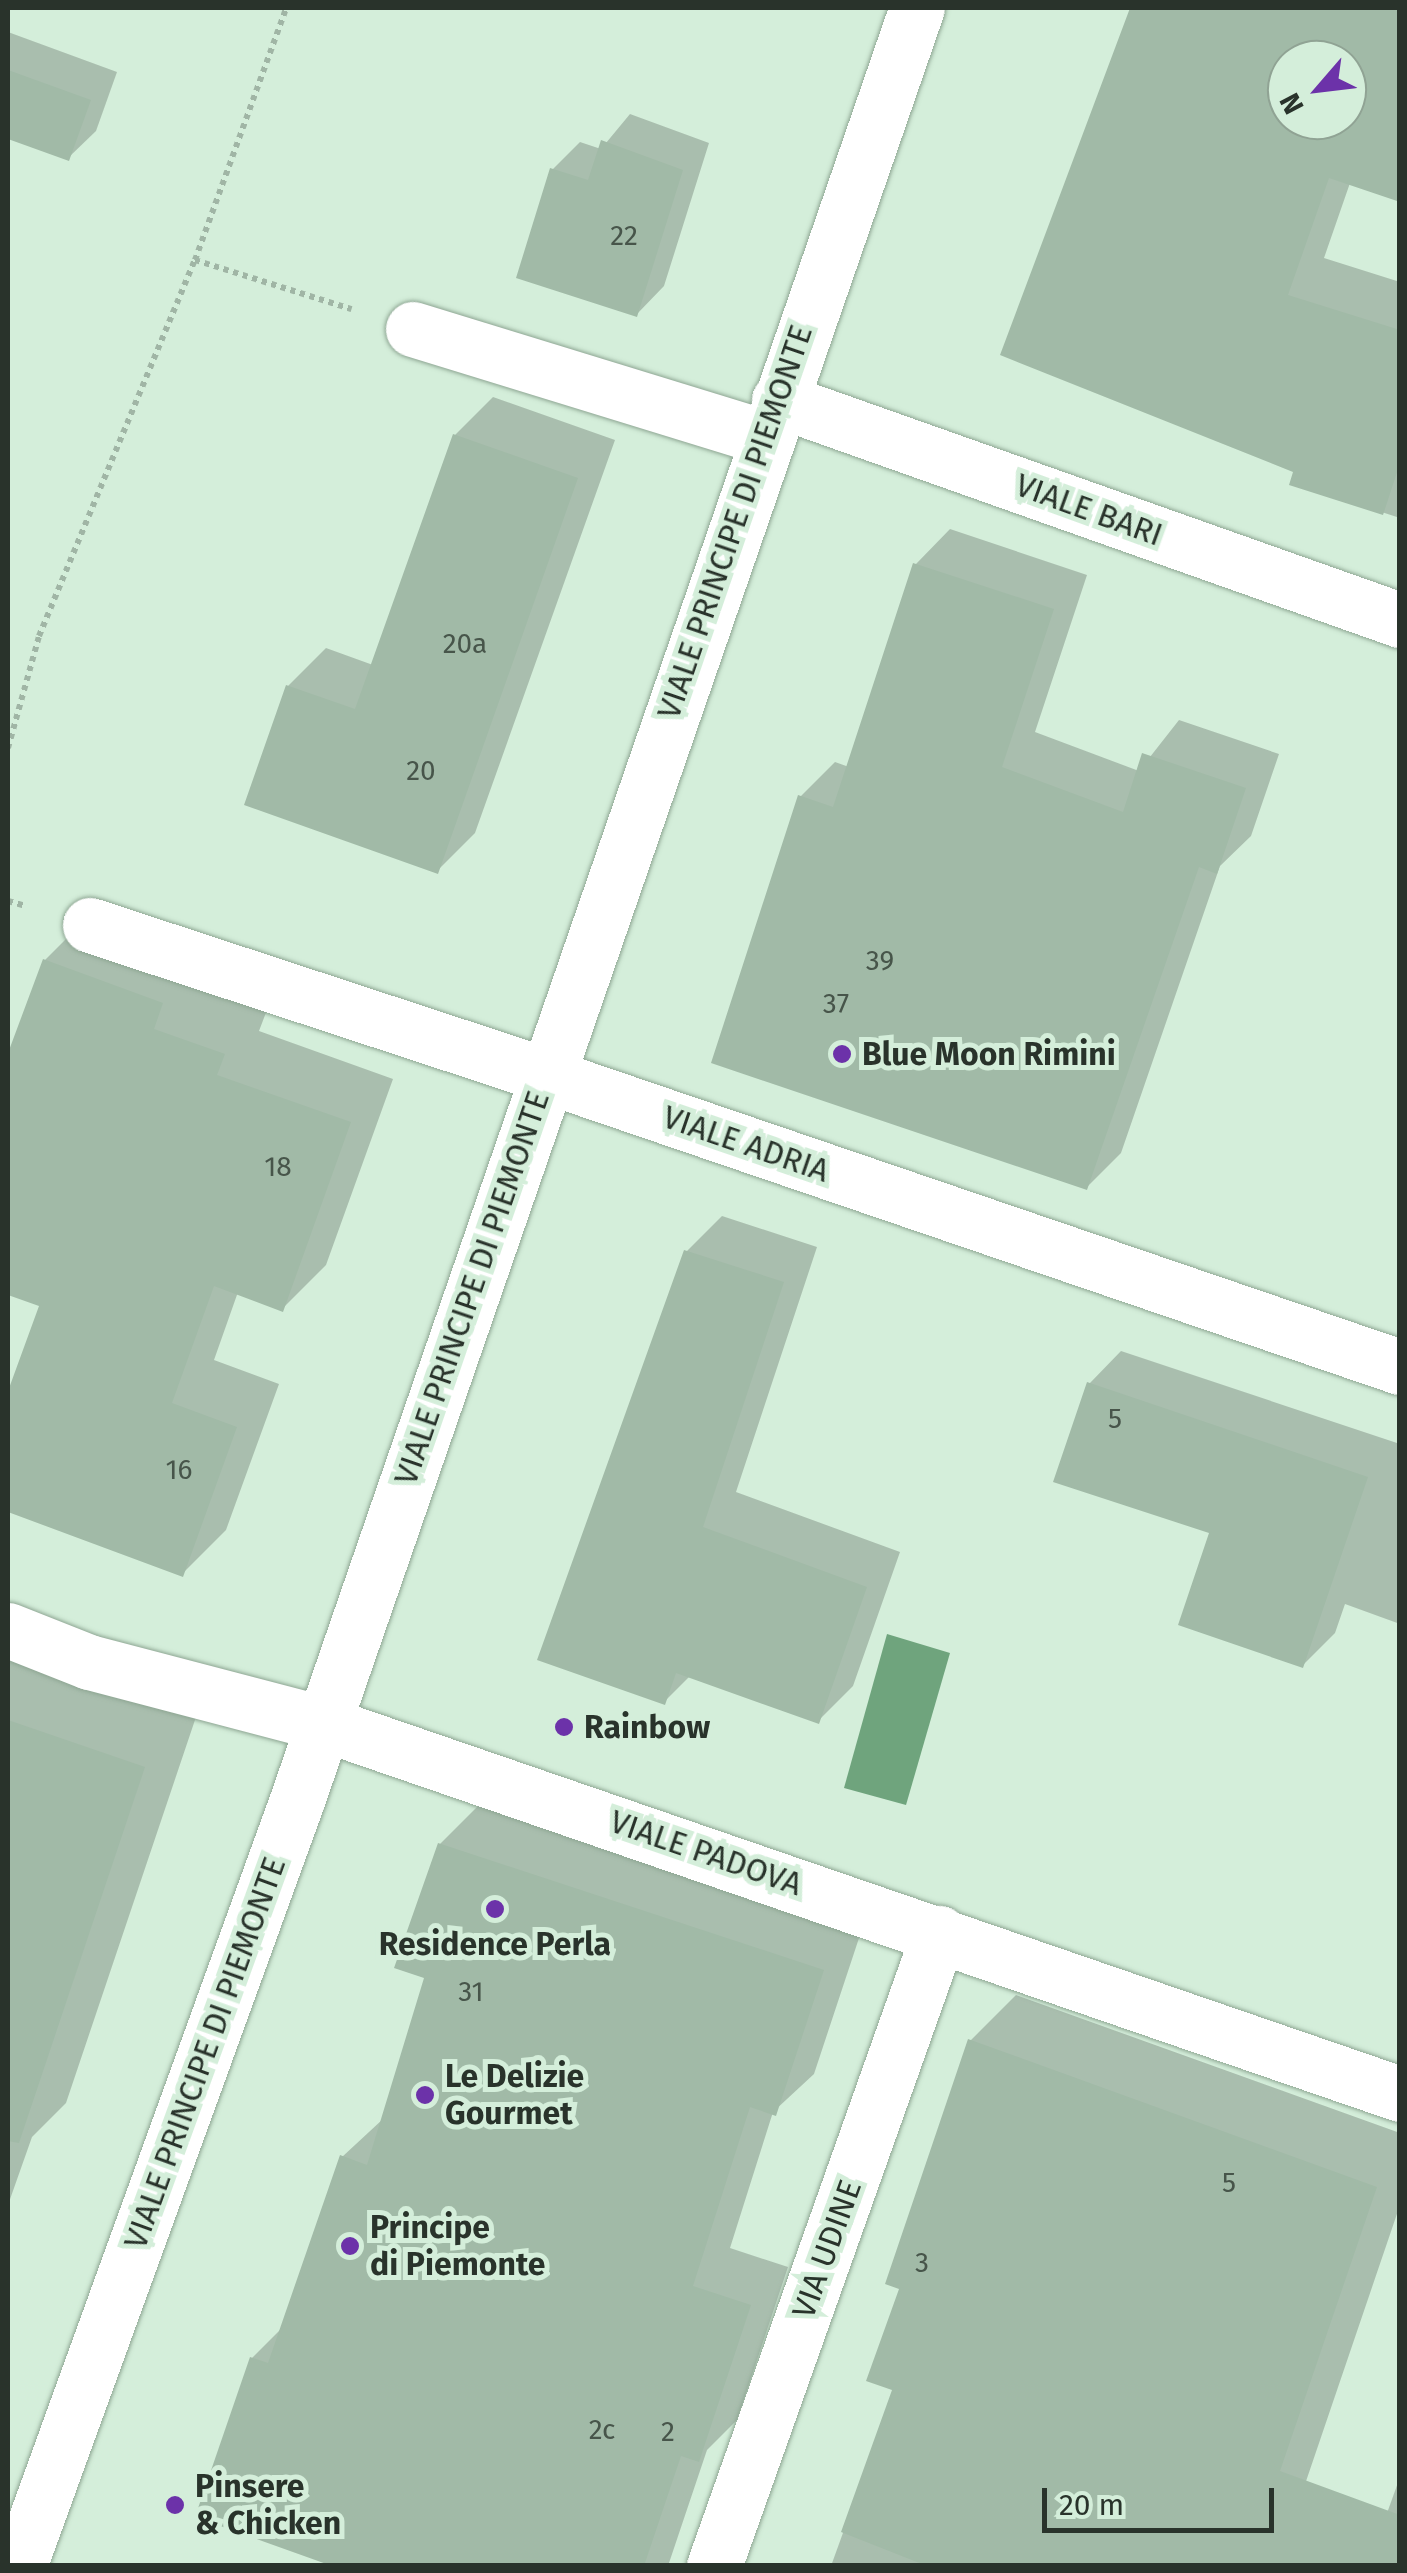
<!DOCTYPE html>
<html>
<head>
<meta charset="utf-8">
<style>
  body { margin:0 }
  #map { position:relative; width:1407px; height:2573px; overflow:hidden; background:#d4eeda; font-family:"Fira Sans",sans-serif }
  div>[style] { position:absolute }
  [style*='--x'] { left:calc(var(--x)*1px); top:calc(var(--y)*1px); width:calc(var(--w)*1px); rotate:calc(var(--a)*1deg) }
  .water>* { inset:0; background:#6fa47d }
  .shadow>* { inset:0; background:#0003 }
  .building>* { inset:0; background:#a1baa7 }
  .path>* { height:6px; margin-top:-3px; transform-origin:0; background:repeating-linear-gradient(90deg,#a0b5a5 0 5px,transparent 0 10px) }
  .roads { filter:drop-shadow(0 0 2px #8ea693) drop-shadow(0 0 2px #8ea693) }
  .pedestrian>* { height:55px; margin:-27.5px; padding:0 27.5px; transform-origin:27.5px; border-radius:27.5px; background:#fff }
  .minor>* { height:55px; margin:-27.5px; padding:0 27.5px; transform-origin:27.5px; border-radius:27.5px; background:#fff }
  .tertiary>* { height:55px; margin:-27.5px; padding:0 27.5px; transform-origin:27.5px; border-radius:27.5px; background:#fff }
  .dots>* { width:28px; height:28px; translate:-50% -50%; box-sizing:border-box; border:5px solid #d4eeda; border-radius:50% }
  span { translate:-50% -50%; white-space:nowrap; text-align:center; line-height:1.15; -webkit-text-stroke:10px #d4eeda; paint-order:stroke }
  .number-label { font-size:28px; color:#47554a }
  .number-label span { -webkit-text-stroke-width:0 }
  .street-label { font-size:32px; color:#29332b }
  .poi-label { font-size:32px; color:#29332b; font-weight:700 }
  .left { translate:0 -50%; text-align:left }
  .frame { position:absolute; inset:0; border:10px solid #29332b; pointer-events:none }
  .north { position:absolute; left:1267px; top:40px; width:100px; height:100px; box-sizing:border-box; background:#d4eeda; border:2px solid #90a394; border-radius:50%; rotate:242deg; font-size:28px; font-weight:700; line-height:40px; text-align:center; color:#29332b }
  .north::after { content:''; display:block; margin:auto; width:35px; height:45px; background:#6c32a9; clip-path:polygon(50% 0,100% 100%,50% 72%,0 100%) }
  .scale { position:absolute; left:1042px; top:2488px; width:232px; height:45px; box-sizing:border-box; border:5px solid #29332b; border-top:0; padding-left:12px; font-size:30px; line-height:35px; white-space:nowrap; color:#29332b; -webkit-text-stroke:8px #d4eeda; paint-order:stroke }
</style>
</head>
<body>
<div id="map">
  <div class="water">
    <div style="clip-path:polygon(887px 1634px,950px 1653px,906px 1805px,844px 1788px)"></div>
  </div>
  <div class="shadow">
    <div style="clip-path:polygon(evenodd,1131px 8px,1400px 8px,1400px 200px,1350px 183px,1324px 258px,1400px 282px,1400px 518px,1292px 483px,1296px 470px,1003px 353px,1131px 8px,1287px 60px,1347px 60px,1347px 120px,1287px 120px,1287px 60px)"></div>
    <div style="clip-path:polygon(8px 32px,117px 72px,96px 131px,68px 158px,8px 137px)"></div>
    <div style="clip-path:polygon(630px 114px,709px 143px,664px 286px,637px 314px,552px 170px,580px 142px,601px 149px)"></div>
    <div style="clip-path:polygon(493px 397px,615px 440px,475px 833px,437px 871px,288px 686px,326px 648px,373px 665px,455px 435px)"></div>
    <div style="clip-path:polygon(950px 529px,1087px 575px,1035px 732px,1139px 771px,1179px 720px,1279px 754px,1251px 836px,1220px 866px,1121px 1153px,1087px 1187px,800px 797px,835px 762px,849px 767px,916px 564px)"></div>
    <div style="clip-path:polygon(88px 917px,267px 1010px,259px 1031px,393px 1079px,326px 1265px,282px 1309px,238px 1292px,214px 1360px,279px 1384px,226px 1530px,182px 1574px,8px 1509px,8px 1398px,42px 1304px,8px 1292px,8px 1061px,45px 960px)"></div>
    <div style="clip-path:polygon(722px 1216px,817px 1247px,736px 1492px,900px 1552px,853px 1686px,818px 1721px,691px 1675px,664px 1702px,687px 1251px)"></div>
    <div style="clip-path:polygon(1121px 1351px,1400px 1444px,1400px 1624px,1345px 1604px,1335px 1633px,1303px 1665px,1212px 1532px,1089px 1384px)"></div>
    <div style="clip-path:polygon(8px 1649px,197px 1714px,66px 2103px,32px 2137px,8px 2205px)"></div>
    <div style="clip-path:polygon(478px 1806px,861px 1932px,814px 2074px,773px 2112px,730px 2248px,788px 2267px,737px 2420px,707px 2450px,668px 2566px,340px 2566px,252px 2358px,282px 2328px,342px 2157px,383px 2119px,428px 1977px,440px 1844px)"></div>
    <div style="clip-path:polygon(1016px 1995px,1400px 2133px,1400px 2205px,1284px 2546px,1341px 2566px,831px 2566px,895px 2389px,902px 2287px,970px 2041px)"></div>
    <div style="clip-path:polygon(1400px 2477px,1400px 2566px,1368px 2566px)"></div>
  </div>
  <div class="building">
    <div style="clip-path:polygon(evenodd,1130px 8px,1400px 8px,1400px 202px,1329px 178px,1288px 295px,1400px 330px,1400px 463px,1383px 515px,1289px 485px,1293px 472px,1000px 355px,1130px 8px,1287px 60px,1347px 60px,1347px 120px,1287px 120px,1287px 60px)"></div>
    <div style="clip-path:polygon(8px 70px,91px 100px,69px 161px,8px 139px)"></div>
    <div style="clip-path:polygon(601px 140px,683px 170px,637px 317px,516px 278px,550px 168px,588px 180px)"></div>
    <div style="clip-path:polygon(453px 434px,578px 478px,438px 874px,244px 805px,286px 685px,355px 709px)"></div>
    <div style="clip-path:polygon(913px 563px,1054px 609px,1002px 767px,1123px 812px,1142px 753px,1246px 788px,1217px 874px,1199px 867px,1087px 1190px,711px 1063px,798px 795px,833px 807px)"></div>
    <div style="clip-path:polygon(43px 959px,163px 1003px,154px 1029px,225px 1054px,217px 1075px,351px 1122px,283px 1312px,214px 1286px,172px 1403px,237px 1427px,183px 1577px,8px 1512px,8px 1391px,39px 1306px,8px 1295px,8px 1053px)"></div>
    <div style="clip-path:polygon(684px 1250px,784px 1282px,703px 1527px,867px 1587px,819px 1724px,676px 1673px,665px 1705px,537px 1660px)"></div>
    <div style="clip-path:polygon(1087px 1382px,1368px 1477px,1303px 1668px,1178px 1625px,1209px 1533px,1053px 1482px)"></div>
    <div style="clip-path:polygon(8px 1720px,145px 1767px,19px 2143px,8px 2141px)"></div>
    <div style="clip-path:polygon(438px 1843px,824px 1970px,776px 2116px,750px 2107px,693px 2286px,751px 2305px,699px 2462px,681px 2456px,644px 2566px,332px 2566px,195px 2517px,250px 2357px,268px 2363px,340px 2155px,367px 2165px,424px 1978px,394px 1968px)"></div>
    <div style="clip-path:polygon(968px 2039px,1377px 2187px,1280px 2471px,1400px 2515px,1400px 2566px,927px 2566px,841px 2532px,892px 2390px,866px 2381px,899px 2289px,885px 2284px)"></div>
  </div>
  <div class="path">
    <div style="--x:195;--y:260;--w:164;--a:17.4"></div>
    <div style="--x:8;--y:748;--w:116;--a:-74.5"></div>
    <div style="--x:39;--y:636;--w:407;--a:-67.5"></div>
    <div style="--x:195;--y:260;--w:268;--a:-70.1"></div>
    <div style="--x:8;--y:901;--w:19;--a:16"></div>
  </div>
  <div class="roads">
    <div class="pedestrian">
      <div style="--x:413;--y:329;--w:370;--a:17.1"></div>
      <div style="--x:90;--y:925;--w:479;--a:18.2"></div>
    </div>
    <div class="minor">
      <div style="--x:779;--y:400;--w:659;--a:19.51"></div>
      <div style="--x:545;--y:1075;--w:903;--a:18.86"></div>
      <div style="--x:8;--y:1630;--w:87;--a:21.6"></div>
      <div style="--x:89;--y:1662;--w:241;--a:14.7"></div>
      <div style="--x:322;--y:1723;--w:1140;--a:18.99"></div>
      <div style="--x:714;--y:2566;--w:672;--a:-70.43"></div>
    </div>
    <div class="tertiary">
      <div style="--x:19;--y:2566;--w:812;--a:-70.05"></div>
      <div style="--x:296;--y:1803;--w:1899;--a:-70.92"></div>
    </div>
  </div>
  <div class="dots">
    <div style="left:842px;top:1054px;background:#6c32a9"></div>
    <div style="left:564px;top:1727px;background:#6c32a9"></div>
    <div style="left:495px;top:1909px;background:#6c32a9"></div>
    <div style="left:425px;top:2095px;background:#6c32a9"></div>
    <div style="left:350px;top:2246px;background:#6c32a9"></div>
    <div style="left:175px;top:2505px;background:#6c32a9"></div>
  </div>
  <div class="number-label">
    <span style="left:624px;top:236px">22</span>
    <span style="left:465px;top:644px">20a</span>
    <span style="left:421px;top:771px">20</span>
    <span style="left:880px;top:961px">39</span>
    <span style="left:836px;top:1004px">37</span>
    <span style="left:278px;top:1167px">18</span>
    <span style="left:1115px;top:1419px">5</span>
    <span style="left:179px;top:1470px">16</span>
    <span style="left:471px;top:1992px">31</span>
    <span style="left:1229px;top:2183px">5</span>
    <span style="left:922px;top:2263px">3</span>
    <span style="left:602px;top:2430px">2c</span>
    <span style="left:668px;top:2432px">2</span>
  </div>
  <div class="street-label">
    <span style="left:1089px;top:510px;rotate:20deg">VIALE BARI</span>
    <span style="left:735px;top:522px;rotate:-71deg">VIALE PRINCIPE DI PIEMONTE</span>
    <span style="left:746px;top:1144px;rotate:19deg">VIALE ADRIA</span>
    <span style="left:472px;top:1288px;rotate:-71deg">VIALE PRINCIPE DI PIEMONTE</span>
    <span style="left:706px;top:1853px;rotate:19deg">VIALE PADOVA</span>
    <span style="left:205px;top:2053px;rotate:-70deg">VIALE PRINCIPE DI PIEMONTE</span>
    <span style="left:827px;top:2249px;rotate:-70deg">VIA UDINE</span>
  </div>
  <div class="poi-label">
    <span class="left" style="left:862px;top:1054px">Blue Moon Rimini</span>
    <span class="left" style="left:584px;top:1727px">Rainbow</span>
    <span style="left:495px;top:1944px">Residence Perla</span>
    <span class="left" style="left:445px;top:2095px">Le Delizie<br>Gourmet</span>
    <span class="left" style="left:370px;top:2246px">Principe<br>di Piemonte</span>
    <span class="left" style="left:195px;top:2505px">Pinsere<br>&amp; Chicken</span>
  </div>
  <div class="frame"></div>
  <div class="north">N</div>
  <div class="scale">20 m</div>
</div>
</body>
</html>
